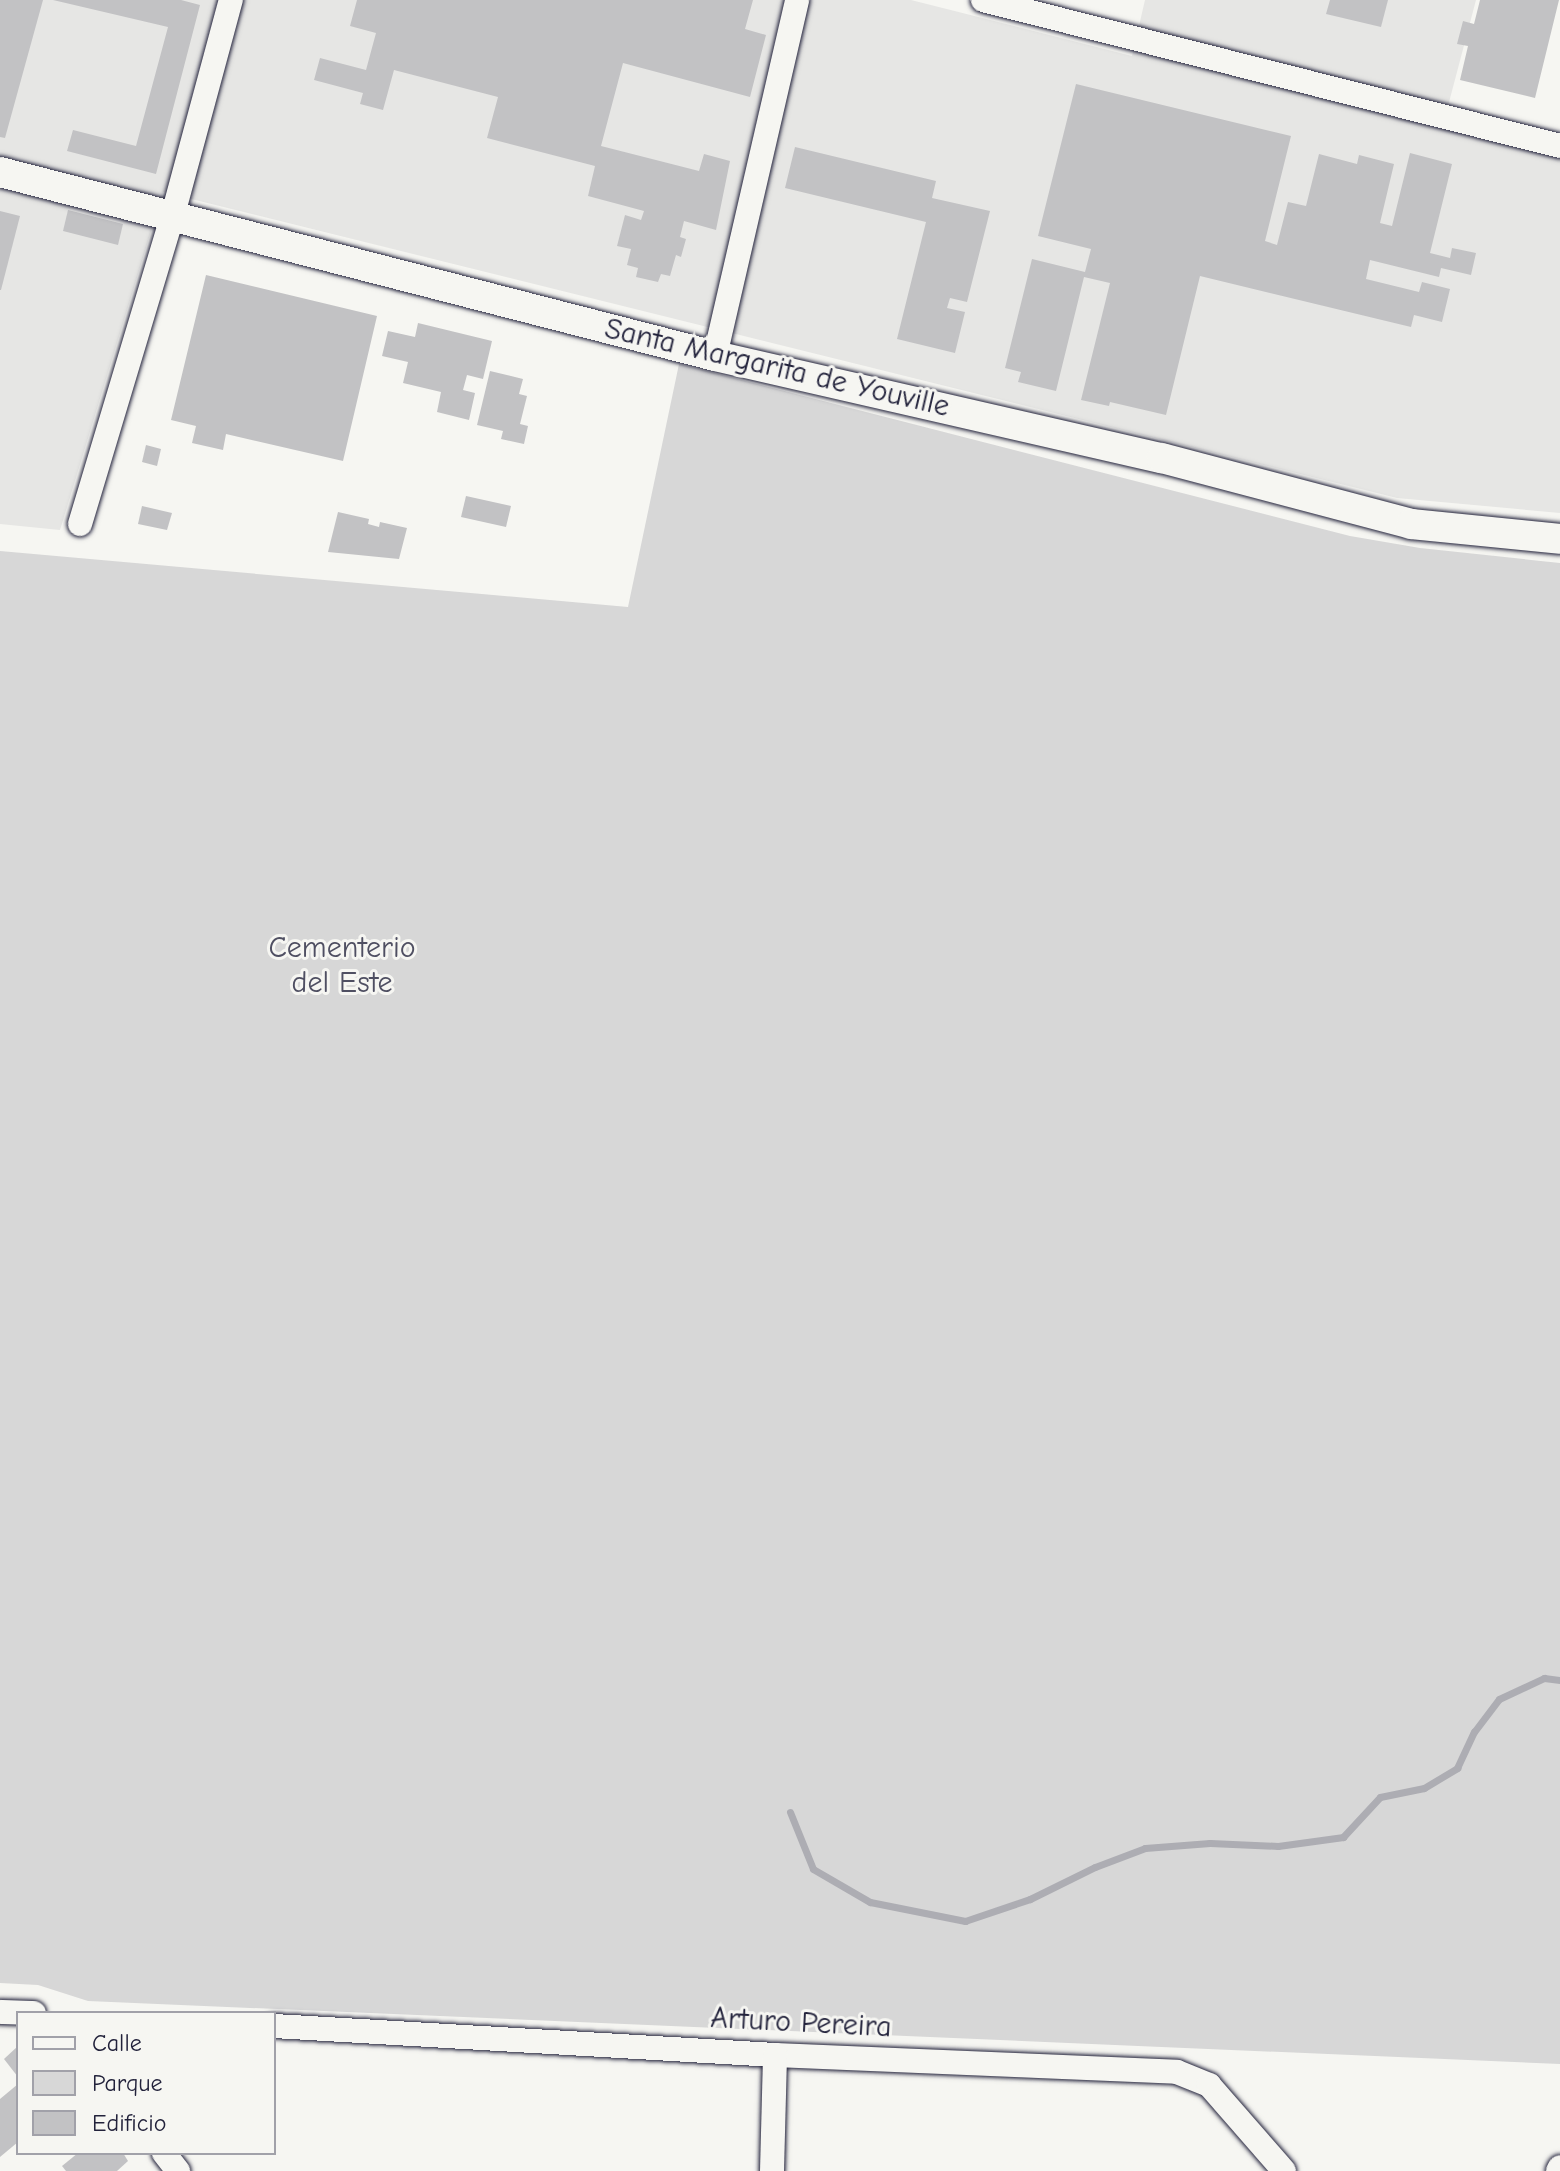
<!DOCTYPE html>
<html>
<head>
<meta charset="utf-8">
<style>
  body { margin:0 }
  #map { position:relative; width:1560px; height:2171px; overflow:hidden; background:#f6f6f2; font-family:"Comic Neue",sans-serif }
  div>[style] { position:absolute }
  [style*='--x'] { left:calc(var(--x)*1px); top:calc(var(--y)*1px); width:calc(var(--w)*1px); rotate:calc(var(--a)*1deg) }
  .built>* { inset:0; background:#e6e6e4 }
  .green>* { inset:0; background:#d7d7d7 }
  .stream>* { height:7px; margin:-3.5px; padding:0 3.5px; transform-origin:3.5px; border-radius:3.5px; background:#adadb3 }
  .building>* { inset:0; background:#c2c2c4 }
  .roads { filter:drop-shadow(0 0 2px #22223b) drop-shadow(0 0 2px #22223b) }
  .minor>* { height:24px; margin:-12px; padding:0 12px; transform-origin:12px; border-radius:12px; background:#f6f6f2 }
  .tertiary>* { height:30px; margin:-15px; padding:0 15px; transform-origin:15px; border-radius:15px; background:#f6f6f2 }
  span { translate:-50% -50%; white-space:nowrap; text-align:center; line-height:1.15; -webkit-text-stroke:6px #f6f6f2; paint-order:stroke }
  .street-label { font-size:30px; color:#22223b }
  .park-label { font-size:30px; color:#4f4f62 }
  .legend { position:absolute; left:16px; top:2011px; width:260px; height:144px; box-sizing:border-box; background:#f6f6f2; border:2px solid #a1a1a9; margin:0; padding:10px 14px; list-style:none; font-size:24px; color:#22223b }
  .legend li { display:flex; align-items:center; gap:16px; height:40px }
  .legend b { width:40px; border:2px solid #a1a1a9 }
</style>
</head>
<body>
<div id="map">
  <div class="built">
    <div style="clip-path:polygon(0 0,911px 0,1132px 56px,1145px 0,1476px 0,1443px 125px,1560px 152px,1560px 513px,1397px 498px,163px 192px,60px 530px,0 524px)"></div>
  </div>
  <div class="green">
    <div style="clip-path:polygon(679px 364px,1350px 536px,1420px 548px,1560px 563px,1560px 2064px,88px 2001px,38px 1985px,0 1983px,0 551px,628px 607px)"></div>
  </div>
  <div class="stream">
    <div style="--x:790;--y:1812;--w:61;--a:68"></div>
    <div style="--x:813;--y:1869;--w:66;--a:30.1"></div>
    <div style="--x:870;--y:1902;--w:97;--a:11.3"></div>
    <div style="--x:965;--y:1921;--w:69;--a:-18.7"></div>
    <div style="--x:1030;--y:1899;--w:72;--a:-26.2"></div>
    <div style="--x:1095;--y:1867;--w:53;--a:-20.8"></div>
    <div style="--x:1145;--y:1848;--w:65;--a:-4.4"></div>
    <div style="--x:1210;--y:1843;--w:68;--a:2.5"></div>
    <div style="--x:1278;--y:1846;--w:66;--a:-7.9"></div>
    <div style="--x:1343;--y:1837;--w:54;--a:-47.2"></div>
    <div style="--x:1380;--y:1797;--w:45;--a:-11.6"></div>
    <div style="--x:1424;--y:1788;--w:39;--a:-31"></div>
    <div style="--x:1457;--y:1768;--w:40;--a:-65"></div>
    <div style="--x:1474;--y:1732;--w:41;--a:-52.9"></div>
    <div style="--x:1499;--y:1699;--w:50;--a:-25"></div>
    <div style="--x:1544;--y:1678;--w:16;--a:7"></div>
  </div>
  <div class="building">
    <div style="clip-path:polygon(0 0,43px 0,5px 138px,0 137px)"></div>
    <div style="clip-path:polygon(53px 0,181px 0,200px 5px,156px 174px,67px 151px,73px 130px,136px 146px,168px 27px)"></div>
    <div style="clip-path:polygon(357px 0,753px 0,745px 29px,766px 35px,750px 97px,623px 63px,601px 146px,699px 171px,704px 154px,730px 161px,716px 230px,684px 221px,680px 237px,686px 239px,681px 257px,676px 255px,670px 276px,661px 274px,658px 282px,636px 277px,638px 268px,627px 265px,631px 249px,617px 246px,625px 215px,641px 220px,644px 211px,588px 196px,595px 166px,487px 138px,498px 97px,394px 70px,383px 110px,360px 104px,363px 93px,314px 80px,320px 58px,366px 70px,376px 33px,350px 26px)"></div>
    <div style="clip-path:polygon(1330px 0,1388px 0,1381px 27px,1326px 14px)"></div>
    <div style="clip-path:polygon(1480px 0,1559px 0,1535px 98px,1460px 80px,1468px 46px,1457px 44px,1463px 21px,1474px 24px)"></div>
    <div style="clip-path:polygon(1076px 84px,1291px 136px,1265px 241px,1277px 245px,1288px 202px,1306px 206px,1319px 154px,1357px 164px,1359px 155px,1394px 164px,1380px 223px,1392px 226px,1410px 153px,1452px 164px,1430px 253px,1450px 258px,1452px 248px,1476px 253px,1471px 275px,1441px 268px,1439px 277px,1370px 260px,1366px 279px,1419px 292px,1422px 282px,1450px 289px,1442px 322px,1414px 315px,1411px 327px,1200px 276px,1166px 415px,1110px 402px,1109px 406px,1081px 400px,1110px 283px,1084px 277px,1056px 391px,1018px 382px,1021px 372px,1005px 368px,1032px 259px,1085px 272px,1091px 249px,1038px 236px)"></div>
    <div style="clip-path:polygon(795px 147px,936px 181px,932px 198px,990px 211px,967px 302px,950px 298px,947px 308px,965px 312px,955px 353px,897px 339px,926px 222px,785px 188px)"></div>
    <div style="clip-path:polygon(68px 210px,123px 224px,118px 245px,63px 231px)"></div>
    <div style="clip-path:polygon(0 211px,20px 216px,1px 290px,0 290px)"></div>
    <div style="clip-path:polygon(206px 275px,377px 316px,343px 461px,226px 434px,223px 450px,192px 443px,196px 426px,171px 420px)"></div>
    <div style="clip-path:polygon(418px 323px,492px 341px,483px 379px,467px 375px,463px 390px,475px 393px,469px 420px,437px 412px,441px 392px,403px 383px,408px 362px,382px 356px,388px 331px,415px 337px)"></div>
    <div style="clip-path:polygon(490px 371px,523px 379px,519px 394px,527px 396px,520px 424px,528px 426px,524px 444px,501px 439px,503px 431px,477px 425px)"></div>
    <div style="clip-path:polygon(146px 445px,161px 449px,157px 466px,142px 462px)"></div>
    <div style="clip-path:polygon(466px 496px,511px 506px,506px 527px,461px 517px)"></div>
    <div style="clip-path:polygon(142px 506px,172px 513px,167px 530px,138px 524px)"></div>
    <div style="clip-path:polygon(338px 512px,369px 519px,368px 524px,379px 527px,380px 522px,407px 528px,399px 559px,328px 552px)"></div>
    <div style="clip-path:polygon(18px 2046px,18px 2077px,4px 2059px)"></div>
    <div style="clip-path:polygon(18px 2084px,18px 2142px,0 2157px,0 2099px)"></div>
    <div style="clip-path:polygon(78px 2153px,123px 2153px,128px 2161px,117px 2171px,66px 2171px,62px 2166px)"></div>
  </div>
  <div class="roads">
    <div class="minor">
      <div style="--x:983;--y:0;--w:595;--a:14.2"></div>
      <div style="--x:715;--y:356;--w:365;--a:-77"></div>
      <div style="--x:80;--y:524;--w:320;--a:-73.3"></div>
      <div style="--x:172;--y:218;--w:226;--a:-74.9"></div>
      <div style="--x:0;--y:2012;--w:34;--a:2"></div>
      <div style="--x:274;--y:2026;--w:502;--a:3.31"></div>
      <div style="--x:775;--y:2055;--w:402;--a:2.4"></div>
      <div style="--x:1177;--y:2072;--w:35;--a:22"></div>
      <div style="--x:1209;--y:2085;--w:114;--a:48.9"></div>
      <div style="--x:164;--y:2153;--w:23;--a:52"></div>
      <div style="--x:772;--y:2171;--w:116;--a:-88.5"></div>
      <div style="--x:1558;--y:2171;--w:4;--a:-63"></div>
    </div>
    <div class="tertiary">
      <div style="--x:0;--y:172;--w:738;--a:14.43"></div>
      <div style="--x:715;--y:356;--w:458;--a:12.9"></div>
      <div style="--x:1162;--y:458;--w:258;--a:14.8"></div>
      <div style="--x:1411;--y:524;--w:150;--a:5.7"></div>
    </div>
  </div>
  <div class="street-label">
    <span style="left:777px;top:368px;rotate:13deg">Santa Margarita de Youville</span>
    <span style="left:801px;top:2023px;rotate:3deg">Arturo Pereira</span>
  </div>
  <div class="park-label">
    <span style="left:342px;top:965px">Cementerio<br>del Este</span>
  </div>
  <ul class="legend">
  <li><b style="height:10px;background:#f6f6f2"></b>Calle</li>
  <li><b style="height:22px;background:#d7d7d7"></b>Parque</li>
  <li><b style="height:22px;background:#c2c2c4"></b>Edificio</li>
  </ul>
</div>
</body>
</html>
